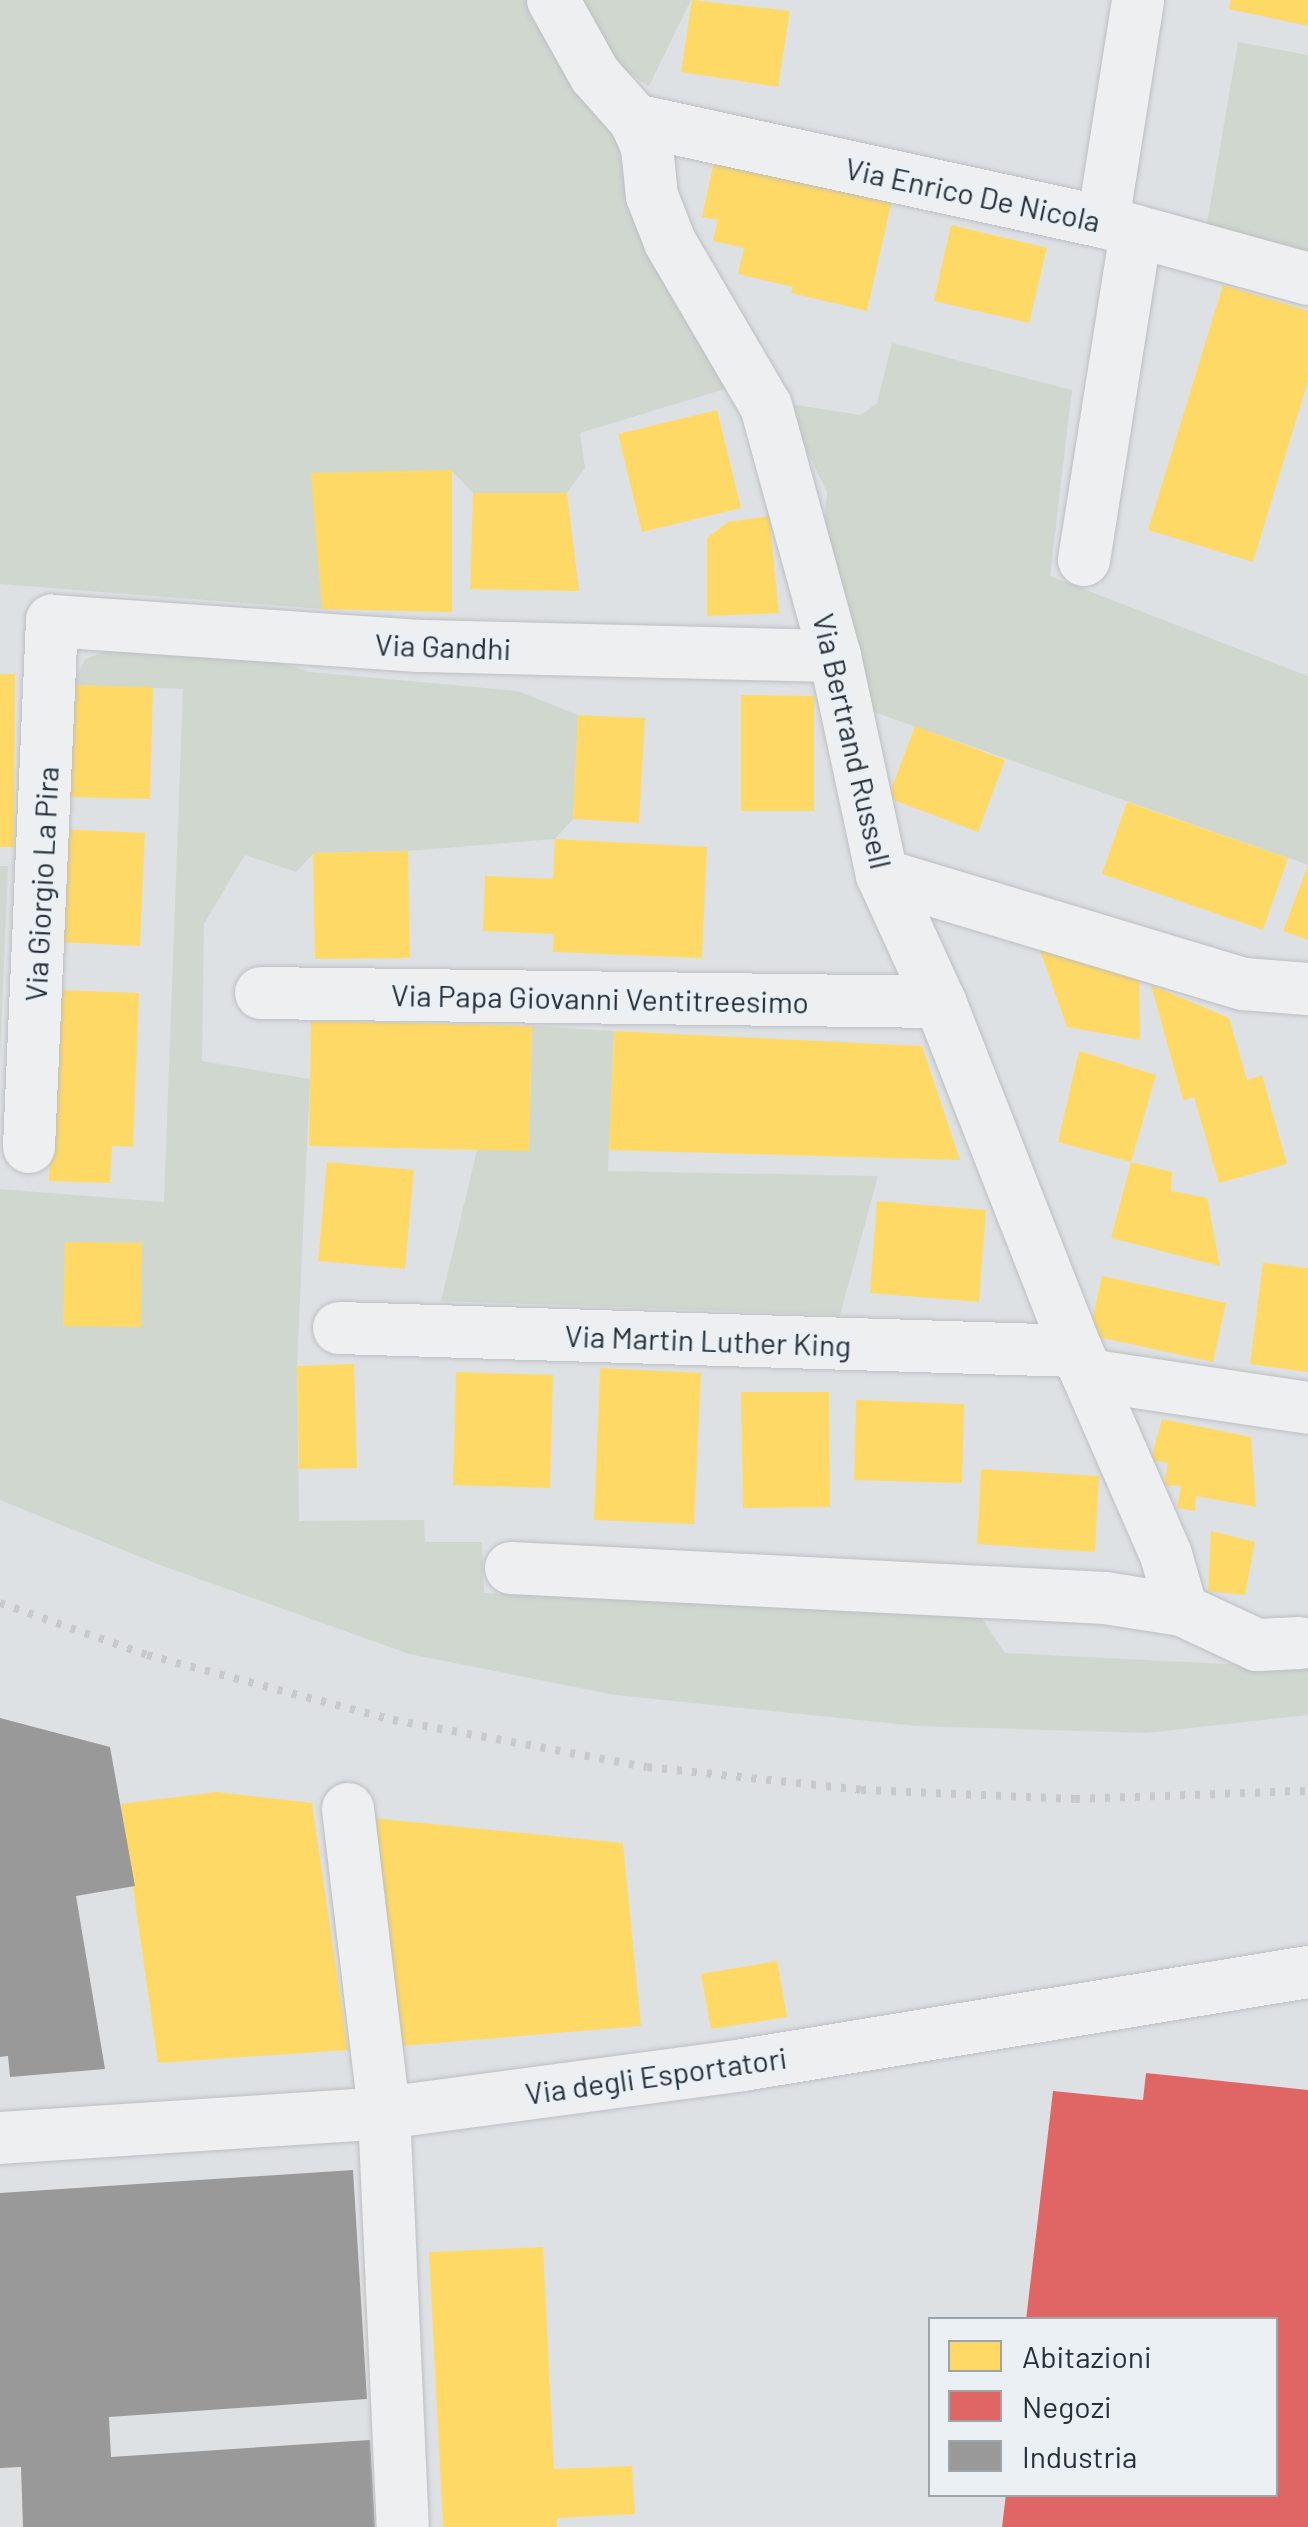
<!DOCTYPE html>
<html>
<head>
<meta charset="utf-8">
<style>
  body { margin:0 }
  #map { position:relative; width:1308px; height:2527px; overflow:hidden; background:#dee1e4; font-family:Barlow,sans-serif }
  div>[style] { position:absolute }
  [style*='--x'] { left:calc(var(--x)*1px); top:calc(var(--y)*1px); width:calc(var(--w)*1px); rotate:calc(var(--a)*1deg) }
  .green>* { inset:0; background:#d0d7cf }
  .homes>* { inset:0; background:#ffd966 }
  .shops>* { inset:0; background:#e06666 }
  .industry>* { inset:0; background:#999 }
  .roads { filter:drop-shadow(0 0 2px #bcbfc2) drop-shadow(0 0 2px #bcbfc2) }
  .minor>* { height:52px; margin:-26px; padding:0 26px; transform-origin:26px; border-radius:26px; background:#eeeff0 }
  .rail>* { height:8px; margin-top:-4px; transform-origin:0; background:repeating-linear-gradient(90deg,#c7c9cb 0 5px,transparent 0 15px) }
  span { translate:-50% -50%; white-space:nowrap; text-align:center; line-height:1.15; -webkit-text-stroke:10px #ebf0f4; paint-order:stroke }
  .street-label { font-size:30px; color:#27313b }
  .legend { position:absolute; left:928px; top:2317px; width:350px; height:180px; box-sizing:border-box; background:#ebf0f4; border:2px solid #9da4aa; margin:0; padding:12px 18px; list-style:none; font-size:30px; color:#27313b }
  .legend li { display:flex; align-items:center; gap:20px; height:50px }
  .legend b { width:50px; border:2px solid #9da4aa }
</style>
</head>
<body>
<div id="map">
  <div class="green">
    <div style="clip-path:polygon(0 0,539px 0,616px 139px,633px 208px,738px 385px,580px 433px,585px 468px,567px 493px,473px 493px,451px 470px,312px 473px,322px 609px,0 584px)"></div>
    <div style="clip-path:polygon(573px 0,691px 0,649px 86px,614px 64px)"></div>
    <div style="clip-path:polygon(1238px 42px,1308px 55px,1308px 251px,1207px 224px)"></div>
    <div style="clip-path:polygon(892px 343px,1072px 390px,1050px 576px,1308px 676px,1308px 865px,868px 710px,824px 529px,827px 492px,783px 403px,861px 415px,877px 403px)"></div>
    <div style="clip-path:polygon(120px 646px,264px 658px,310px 672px,518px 691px,578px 715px,573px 819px,555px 839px,408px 851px,314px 853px,296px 872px,245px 855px,204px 924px,202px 1061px,310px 1079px,297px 1366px,299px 1521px,424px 1520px,425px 1542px,482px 1542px,484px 1593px,978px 1613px,1005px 1653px,1308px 1668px,1308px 1715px,1147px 1733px,917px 1726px,615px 1695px,409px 1654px,160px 1565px,0 1500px,0 1189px,164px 1202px,183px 689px,73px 685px,85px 659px)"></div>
    <div style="clip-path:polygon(0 866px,8px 866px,0 1060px)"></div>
    <div style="clip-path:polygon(532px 1026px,614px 1031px,608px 1171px,878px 1176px,840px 1315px,441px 1301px,477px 1150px,529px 1150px)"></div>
  </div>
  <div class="homes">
    <div style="clip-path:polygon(692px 0,790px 11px,778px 87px,681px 72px)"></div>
    <div style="clip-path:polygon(1231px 0,1308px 0,1308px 26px,1229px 9px)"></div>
    <div style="clip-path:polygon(714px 161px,892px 200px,867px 311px,791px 293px,793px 287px,738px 274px,744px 248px,713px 241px,718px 220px,702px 217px)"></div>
    <div style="clip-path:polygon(951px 225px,1047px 248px,1029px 323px,934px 301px)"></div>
    <div style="clip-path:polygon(1223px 285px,1308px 311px,1308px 381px,1253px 562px,1148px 530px)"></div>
    <div style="clip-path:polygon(717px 410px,741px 508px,642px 532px,618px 434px)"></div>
    <div style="clip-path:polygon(452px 470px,452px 612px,322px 609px,311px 473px)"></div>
    <div style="clip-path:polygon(473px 493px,567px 493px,579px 591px,470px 589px)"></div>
    <div style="clip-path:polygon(769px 516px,779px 613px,707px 616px,707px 538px,728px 522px)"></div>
    <div style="clip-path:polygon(0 674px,15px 674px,14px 847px,0 847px)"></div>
    <div style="clip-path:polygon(73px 685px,153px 687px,150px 799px,70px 797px)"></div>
    <div style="clip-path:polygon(741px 695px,814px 696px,814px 811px,741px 811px)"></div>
    <div style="clip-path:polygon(578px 715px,645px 718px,639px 823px,573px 819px)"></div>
    <div style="clip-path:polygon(915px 726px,1005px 760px,978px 832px,888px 798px)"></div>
    <div style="clip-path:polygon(1127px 802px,1288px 858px,1263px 930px,1102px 874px)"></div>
    <div style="clip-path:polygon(61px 829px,145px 833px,140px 946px,56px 942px)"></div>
    <div style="clip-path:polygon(555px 839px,707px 847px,702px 958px,553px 952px,554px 934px,483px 931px,485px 876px,553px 879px)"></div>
    <div style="clip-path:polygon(408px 851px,410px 958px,315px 959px,313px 853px)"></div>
    <div style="clip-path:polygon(1308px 865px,1308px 940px,1283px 931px)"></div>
    <div style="clip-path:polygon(1037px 942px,1139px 975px,1140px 1040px,1067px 1027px)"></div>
    <div style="clip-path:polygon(1151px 985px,1229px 1018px,1247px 1080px,1262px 1075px,1287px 1164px,1219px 1183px,1194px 1097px,1183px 1100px)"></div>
    <div style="clip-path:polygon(57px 990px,139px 993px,133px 1147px,112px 1146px,110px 1183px,49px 1181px)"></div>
    <div style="clip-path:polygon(311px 1021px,532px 1026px,529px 1151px,309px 1146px)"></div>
    <div style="clip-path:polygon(614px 1031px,922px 1046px,960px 1160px,609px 1150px)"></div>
    <div style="clip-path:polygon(1079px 1051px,1156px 1075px,1131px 1162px,1058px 1142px)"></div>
    <div style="clip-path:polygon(327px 1162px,414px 1170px,405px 1269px,318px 1261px)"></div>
    <div style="clip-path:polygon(1131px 1162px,1172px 1172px,1171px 1191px,1207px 1198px,1220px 1266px,1111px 1238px)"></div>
    <div style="clip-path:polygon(877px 1201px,986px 1210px,979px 1302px,870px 1293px)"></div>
    <div style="clip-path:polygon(65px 1242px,142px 1243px,141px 1327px,63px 1326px)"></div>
    <div style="clip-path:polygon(1263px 1263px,1308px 1268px,1308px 1372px,1250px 1364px)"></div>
    <div style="clip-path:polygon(1102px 1276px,1226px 1303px,1213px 1362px,1089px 1335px)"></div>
    <div style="clip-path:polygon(354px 1364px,357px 1468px,299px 1469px,297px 1366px)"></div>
    <div style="clip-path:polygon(600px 1368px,701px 1373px,694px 1524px,594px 1520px)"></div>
    <div style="clip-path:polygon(456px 1372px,553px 1375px,550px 1488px,453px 1485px)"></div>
    <div style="clip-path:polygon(741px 1392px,829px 1392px,830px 1507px,743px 1508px)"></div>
    <div style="clip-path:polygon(856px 1400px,964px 1404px,962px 1483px,854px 1480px)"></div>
    <div style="clip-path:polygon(1162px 1419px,1251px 1437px,1256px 1507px,1196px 1496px,1195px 1511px,1177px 1508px,1181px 1486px,1164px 1485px,1168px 1463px,1151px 1460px)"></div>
    <div style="clip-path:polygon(981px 1469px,1099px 1476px,1095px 1552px,977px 1544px)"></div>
    <div style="clip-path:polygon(1211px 1531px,1255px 1542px,1245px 1595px,1208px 1591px)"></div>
    <div style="clip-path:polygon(217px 1792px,312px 1803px,348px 2050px,158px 2063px,121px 1804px)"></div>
    <div style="clip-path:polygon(372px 1818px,623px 1843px,641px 2026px,401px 2046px)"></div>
    <div style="clip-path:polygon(777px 1961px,787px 2017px,711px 2029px,701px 1974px)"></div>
    <div style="clip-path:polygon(543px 2247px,554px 2469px,632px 2466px,635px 2514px,557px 2518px,557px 2527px,443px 2527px,429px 2252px)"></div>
  </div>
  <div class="shops">
    <div style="clip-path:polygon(1146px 2073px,1308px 2090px,1308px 2527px,1002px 2527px,1006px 2494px,1276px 2494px,1276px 2320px,1026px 2320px,1053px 2091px,1143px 2100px)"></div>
  </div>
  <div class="industry">
    <div style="clip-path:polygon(0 1718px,110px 1747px,135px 1886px,76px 1896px,105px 2069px,10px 2077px,8px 2056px,0 2057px)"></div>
    <div style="clip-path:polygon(353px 2170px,367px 2399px,109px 2417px,111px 2457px,370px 2440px,375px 2527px,23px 2527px,21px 2467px,0 2468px,0 2193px)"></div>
  </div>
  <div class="roads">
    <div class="minor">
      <div style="--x:553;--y:0;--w:86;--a:60.8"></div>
      <div style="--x:595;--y:75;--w:60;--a:48.4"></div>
      <div style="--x:635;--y:120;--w:30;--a:66"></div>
      <div style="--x:647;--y:147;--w:49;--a:84.2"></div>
      <div style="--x:652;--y:196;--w:49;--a:68.6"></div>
      <div style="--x:670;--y:242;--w:190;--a:59.7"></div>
      <div style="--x:766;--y:406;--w:259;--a:74.6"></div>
      <div style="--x:835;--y:656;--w:224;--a:77.9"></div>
      <div style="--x:882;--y:875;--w:140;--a:65.5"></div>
      <div style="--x:940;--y:1002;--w:375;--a:68.6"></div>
      <div style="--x:1077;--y:1351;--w:223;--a:66.4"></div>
      <div style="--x:1166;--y:1555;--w:57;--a:73.8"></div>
      <div style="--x:635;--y:120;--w:479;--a:12.3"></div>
      <div style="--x:1103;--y:222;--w:213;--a:15.5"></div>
      <div style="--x:1103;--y:222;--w:225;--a:-81"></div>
      <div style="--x:1084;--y:560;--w:333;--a:-81"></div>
      <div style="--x:882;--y:875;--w:378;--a:16.8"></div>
      <div style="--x:1244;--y:984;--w:64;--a:4.5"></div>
      <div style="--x:261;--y:993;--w:679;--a:0.76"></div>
      <div style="--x:29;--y:1147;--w:527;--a:-87.5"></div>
      <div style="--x:52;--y:621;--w:368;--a:3.9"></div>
      <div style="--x:419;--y:646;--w:416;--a:1.4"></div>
      <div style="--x:339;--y:1328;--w:738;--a:1.79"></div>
      <div style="--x:1088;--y:1375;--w:222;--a:8.5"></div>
      <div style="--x:511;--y:1568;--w:595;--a:2.89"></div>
      <div style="--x:1105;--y:1598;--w:78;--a:8.9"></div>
      <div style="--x:1182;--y:1610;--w:83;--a:25"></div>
      <div style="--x:1257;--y:1645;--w:43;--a:-2.7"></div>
      <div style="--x:348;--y:1809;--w:306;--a:83.2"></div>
      <div style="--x:384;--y:2113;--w:414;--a:87.4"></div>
      <div style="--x:0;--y:2138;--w:385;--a:-3.7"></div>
      <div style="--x:384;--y:2113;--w:362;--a:-7.6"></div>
      <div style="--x:743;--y:2065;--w:573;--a:-9.35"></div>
    </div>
  </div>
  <div class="rail">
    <div style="--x:0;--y:1603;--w:156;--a:19.5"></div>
    <div style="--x:147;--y:1655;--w:254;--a:14.8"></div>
    <div style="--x:393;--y:1720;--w:258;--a:10.5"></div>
    <div style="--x:647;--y:1767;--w:215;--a:6.1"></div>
    <div style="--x:861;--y:1790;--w:214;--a:2.4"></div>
    <div style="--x:1075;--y:1799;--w:233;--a:-2"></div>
  </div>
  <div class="street-label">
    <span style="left:973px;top:194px;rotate:12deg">Via Enrico De Nicola</span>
    <span style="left:443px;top:646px;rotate:2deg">Via Gandhi</span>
    <span style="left:853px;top:741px;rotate:77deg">Via Bertrand Russell</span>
    <span style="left:41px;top:884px;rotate:-87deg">Via Giorgio La Pira</span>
    <span style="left:600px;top:998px;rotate:1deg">Via Papa Giovanni Ventitreesimo</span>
    <span style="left:708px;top:1340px;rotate:2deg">Via Martin Luther King</span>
    <span style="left:656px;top:2075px;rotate:-8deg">Via degli Esportatori</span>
  </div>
  <ul class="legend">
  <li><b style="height:28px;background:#ffd966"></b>Abitazioni</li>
  <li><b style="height:28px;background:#e06666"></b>Negozi</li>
  <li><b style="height:28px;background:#999"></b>Industria</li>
  </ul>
</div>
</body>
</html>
